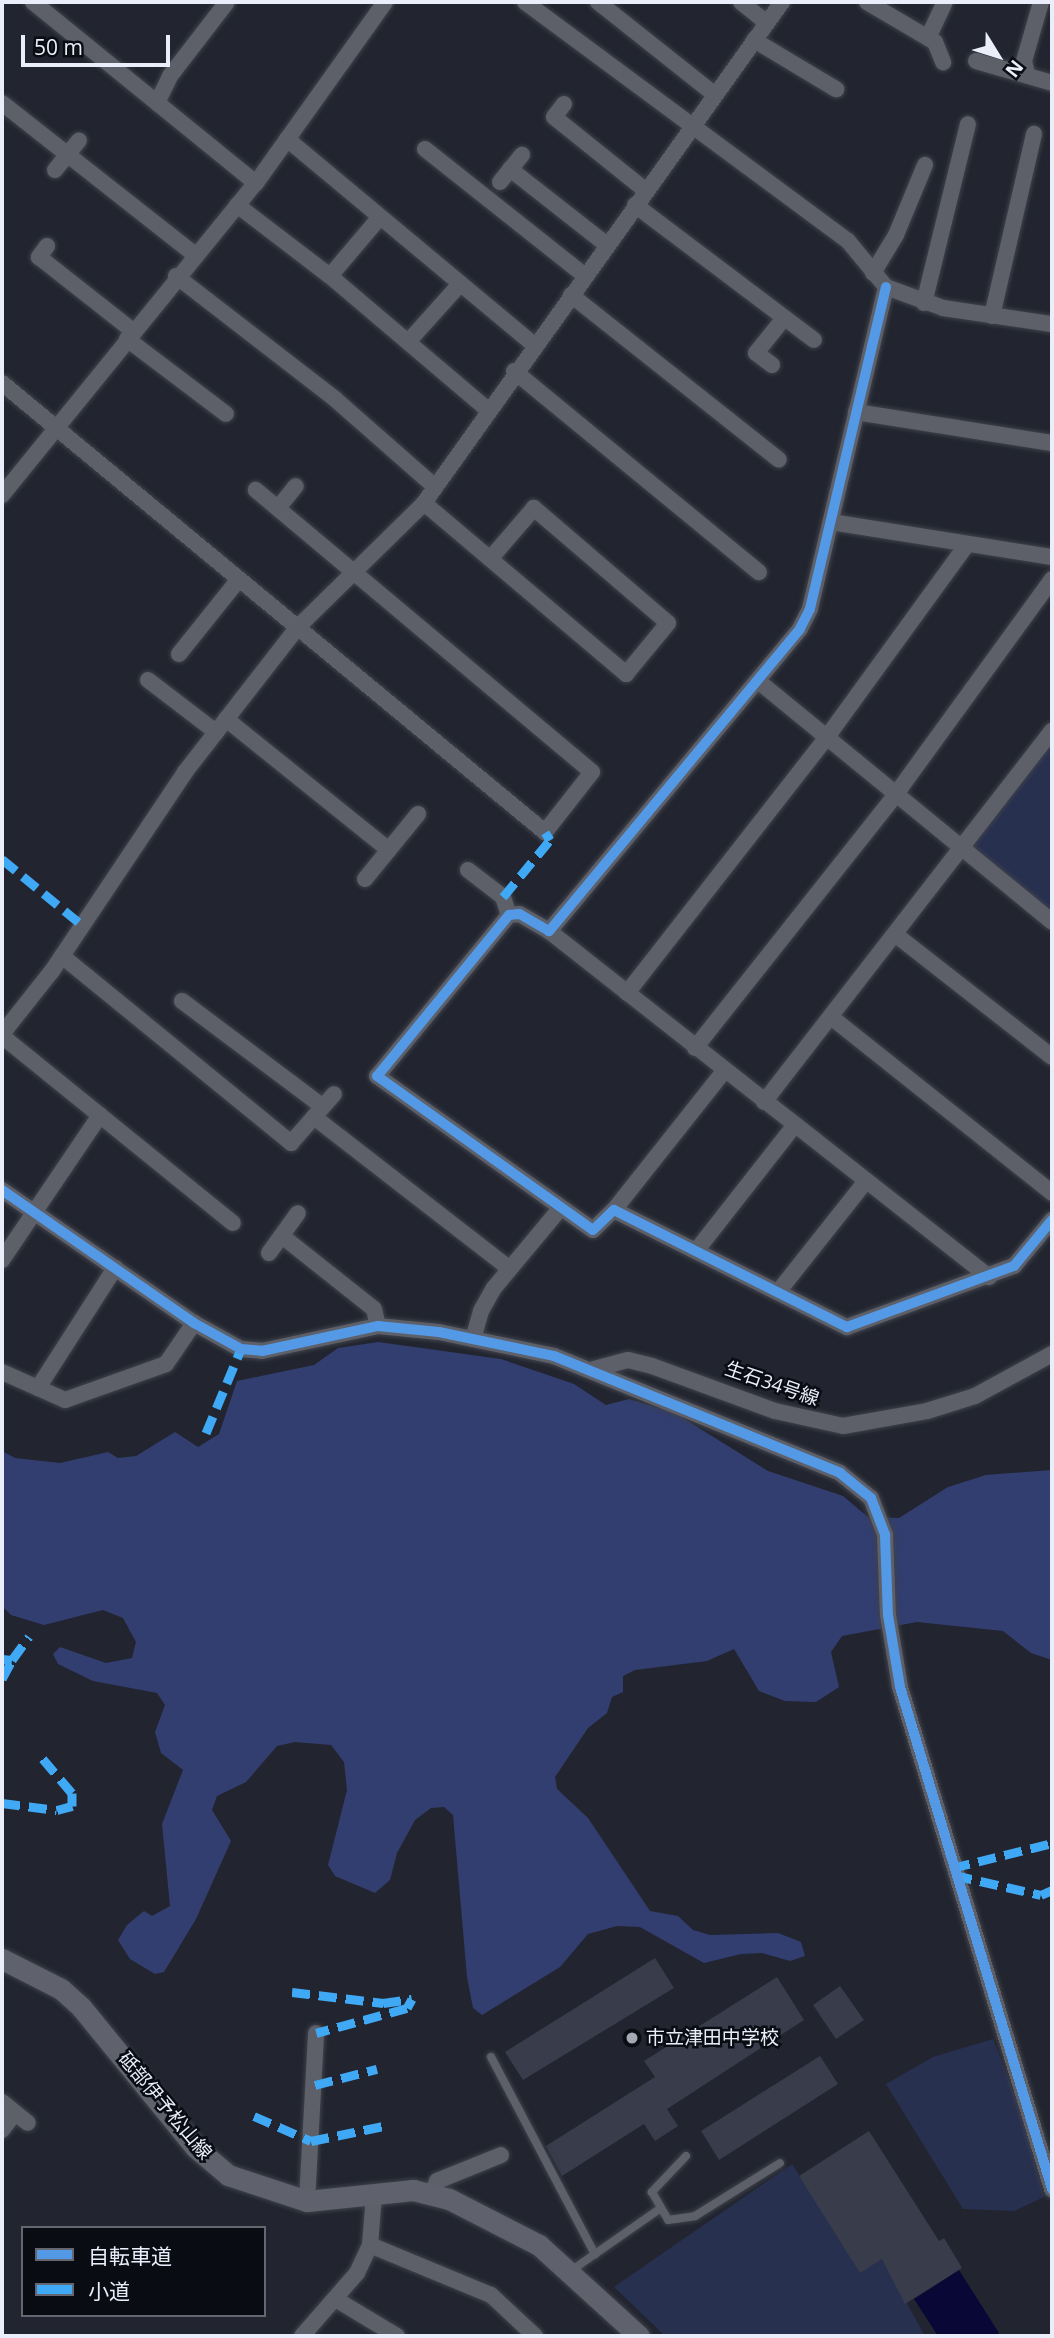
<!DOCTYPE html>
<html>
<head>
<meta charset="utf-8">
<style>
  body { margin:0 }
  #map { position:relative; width:1054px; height:2338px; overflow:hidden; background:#22252f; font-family:"Open Sans","Noto Sans JP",sans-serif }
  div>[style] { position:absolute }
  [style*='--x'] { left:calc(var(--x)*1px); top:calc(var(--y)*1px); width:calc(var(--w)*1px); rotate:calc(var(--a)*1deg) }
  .green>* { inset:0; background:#283050 }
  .forest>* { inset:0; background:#323e70 }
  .water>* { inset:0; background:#090736 }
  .building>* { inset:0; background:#383c4b }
  .roads { filter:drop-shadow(0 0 2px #3f424b) drop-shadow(0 0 2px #3f424b) }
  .service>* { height:8px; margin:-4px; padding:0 4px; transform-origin:4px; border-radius:4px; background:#5d6069 }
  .minor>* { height:16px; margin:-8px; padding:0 8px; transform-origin:8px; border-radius:8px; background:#5d6069 }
  .secondary>* { height:21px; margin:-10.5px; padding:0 10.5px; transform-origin:10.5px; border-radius:10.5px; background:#5f626d }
  .quiet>* { height:9px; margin-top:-4.5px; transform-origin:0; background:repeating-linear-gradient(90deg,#3fa9f5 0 18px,transparent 0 27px) }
  .cycleway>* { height:10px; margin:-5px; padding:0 5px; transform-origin:5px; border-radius:5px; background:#5399e6 }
  .dots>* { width:19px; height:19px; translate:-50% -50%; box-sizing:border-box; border:4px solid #0a0c14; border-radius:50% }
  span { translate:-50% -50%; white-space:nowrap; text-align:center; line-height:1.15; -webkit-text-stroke:5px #0a0c14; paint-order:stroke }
  .street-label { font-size:19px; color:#eaeefa }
  .poi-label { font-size:19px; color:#eaeefa }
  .left { translate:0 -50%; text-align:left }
  .frame { position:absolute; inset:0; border:4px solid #eaeefa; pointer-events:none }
  .legend { position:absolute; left:21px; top:2226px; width:245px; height:91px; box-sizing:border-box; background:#0a0c14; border:2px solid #646670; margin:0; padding:9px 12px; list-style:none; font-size:21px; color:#eaeefa }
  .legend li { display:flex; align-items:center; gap:14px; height:35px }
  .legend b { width:35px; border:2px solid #646670 }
  .north { position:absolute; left:963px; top:21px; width:70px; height:70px; -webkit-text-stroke:5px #0a0c14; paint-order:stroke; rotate:128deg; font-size:19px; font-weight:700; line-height:28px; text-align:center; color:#eaeefa }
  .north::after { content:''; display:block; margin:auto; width:24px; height:32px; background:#eaeefa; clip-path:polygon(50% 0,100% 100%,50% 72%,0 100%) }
  .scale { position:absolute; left:21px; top:35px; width:149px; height:32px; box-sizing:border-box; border:4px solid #eaeefa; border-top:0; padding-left:9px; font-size:21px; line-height:24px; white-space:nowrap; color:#eaeefa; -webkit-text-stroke:5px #0a0c14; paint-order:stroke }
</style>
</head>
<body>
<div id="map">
  <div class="green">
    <div style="clip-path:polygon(1052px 739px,1052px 913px,971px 846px)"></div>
    <div style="clip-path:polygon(993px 2039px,1022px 2114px,1044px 2197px,1014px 2211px,963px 2209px,886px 2084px,933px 2057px)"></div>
    <div style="clip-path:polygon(792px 2164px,860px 2272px,882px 2259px,925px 2336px,665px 2336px,614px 2287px)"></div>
  </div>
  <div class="forest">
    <div style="clip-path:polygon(378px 1342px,501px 1359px,574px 1384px,606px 1405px,629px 1399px,675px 1413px,768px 1471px,843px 1496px,868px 1517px,899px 1518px,948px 1487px,986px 1475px,1052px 1470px,1052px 1660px,1031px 1653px,1003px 1631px,917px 1622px,842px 1636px,831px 1652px,839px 1687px,816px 1702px,785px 1701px,759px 1691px,734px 1649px,707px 1661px,635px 1670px,623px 1676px,623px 1692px,612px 1697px,607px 1713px,588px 1728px,555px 1777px,557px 1789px,588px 1818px,650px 1911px,678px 1916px,693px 1930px,710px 1935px,778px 1933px,801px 1942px,805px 1956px,790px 1961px,762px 1953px,741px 1954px,704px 1963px,640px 1927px,617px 1926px,588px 1934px,560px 1967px,482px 2015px,473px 2008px,467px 1977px,453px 1815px,444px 1807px,431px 1808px,415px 1820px,397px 1853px,390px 1880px,375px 1893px,335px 1876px,328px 1865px,347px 1790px,344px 1762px,331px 1745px,295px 1742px,277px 1746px,246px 1782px,217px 1796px,212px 1810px,231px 1841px,196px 1919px,164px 1972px,155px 1974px,130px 1959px,118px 1940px,127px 1925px,144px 1911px,152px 1916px,170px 1906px,162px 1824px,183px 1770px,161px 1753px,155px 1732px,165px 1705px,157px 1693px,93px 1681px,58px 1664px,53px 1654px,60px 1647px,106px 1663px,132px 1658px,136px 1642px,123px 1618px,103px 1610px,44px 1625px,11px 1615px,2px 1606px,2px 1451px,15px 1458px,60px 1463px,108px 1452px,118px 1458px,136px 1456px,175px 1432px,198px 1447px,219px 1434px,237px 1381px,314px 1365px,338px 1348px)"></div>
  </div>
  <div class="water">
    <div style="clip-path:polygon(959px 2270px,999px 2333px,994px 2336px,938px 2336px,914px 2299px)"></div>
  </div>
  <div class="building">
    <div style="clip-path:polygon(655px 1958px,674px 1988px,523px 2080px,505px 2052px)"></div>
    <div style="clip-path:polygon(777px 1977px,804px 2020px,667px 2109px,678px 2126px,655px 2141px,644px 2124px,562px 2176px,546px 2146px,655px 2077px,644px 2061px)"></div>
    <div style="clip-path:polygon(840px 1986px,864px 2020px,836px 2039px,813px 2005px)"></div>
    <div style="clip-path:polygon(820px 2056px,838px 2084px,719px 2160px,701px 2131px)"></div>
    <div style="clip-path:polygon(869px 2131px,939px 2241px,944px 2238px,962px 2268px,905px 2304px,882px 2259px,860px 2273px,799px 2176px)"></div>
  </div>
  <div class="roads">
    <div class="service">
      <div style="--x:491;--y:2057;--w:223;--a:62.2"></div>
      <div style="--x:686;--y:2156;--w:50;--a:133.4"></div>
      <div style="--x:652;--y:2192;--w:32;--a:60"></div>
      <div style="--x:668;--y:2220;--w:27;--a:-8"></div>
      <div style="--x:695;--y:2216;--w:100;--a:-31.9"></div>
      <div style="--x:572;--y:2270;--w:108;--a:-34.9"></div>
    </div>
    <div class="minor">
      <div style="--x:33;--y:2;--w:287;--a:39.1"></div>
      <div style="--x:525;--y:2;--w:402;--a:36.5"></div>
      <div style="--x:848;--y:241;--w:60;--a:50.4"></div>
      <div style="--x:886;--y:287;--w:61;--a:20.2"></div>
      <div style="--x:943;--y:308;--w:110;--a:8.4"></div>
      <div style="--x:598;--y:2;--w:148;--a:38.4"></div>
      <div style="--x:741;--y:2;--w:32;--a:39"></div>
      <div style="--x:867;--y:2;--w:79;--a:30.5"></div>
      <div style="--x:935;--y:42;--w:22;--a:68"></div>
      <div style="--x:928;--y:38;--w:40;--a:-65"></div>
      <div style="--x:754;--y:40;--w:96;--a:30.9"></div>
      <div style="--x:976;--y:61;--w:79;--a:16.1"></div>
      <div style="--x:1027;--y:74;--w:13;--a:-103"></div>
      <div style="--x:1024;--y:61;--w:61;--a:-73.9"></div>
      <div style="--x:2;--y:103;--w:244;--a:38.2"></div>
      <div style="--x:157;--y:103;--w:30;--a:-64"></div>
      <div style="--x:170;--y:76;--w:93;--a:-52.4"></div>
      <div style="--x:564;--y:104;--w:16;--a:128"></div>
      <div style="--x:554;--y:117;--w:117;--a:38.7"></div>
      <div style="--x:287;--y:139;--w:322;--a:39.8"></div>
      <div style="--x:425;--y:149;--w:204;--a:38.4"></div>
      <div style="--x:510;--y:169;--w:123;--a:38.1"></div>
      <div style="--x:55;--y:170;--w:38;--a:-51"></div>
      <div style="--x:500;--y:182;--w:35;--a:-51"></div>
      <div style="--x:237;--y:205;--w:117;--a:37.4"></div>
      <div style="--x:330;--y:276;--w:207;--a:40.3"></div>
      <div style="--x:635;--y:205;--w:224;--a:37"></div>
      <div style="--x:47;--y:246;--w:14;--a:126"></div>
      <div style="--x:39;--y:257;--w:120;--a:38.2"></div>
      <div style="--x:873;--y:273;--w:44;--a:-58.8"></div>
      <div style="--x:896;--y:235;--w:76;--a:-67.5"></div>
      <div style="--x:176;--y:276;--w:201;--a:37.7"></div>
      <div style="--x:335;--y:399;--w:133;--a:41.3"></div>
      <div style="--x:330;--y:276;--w:77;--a:-49.7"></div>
      <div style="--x:886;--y:287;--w:331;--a:103.3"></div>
      <div style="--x:810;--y:609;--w:22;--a:117"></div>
      <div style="--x:800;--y:629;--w:393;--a:129.7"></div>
      <div style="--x:549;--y:931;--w:34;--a:-150"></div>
      <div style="--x:519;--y:914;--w:10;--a:174"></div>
      <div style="--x:509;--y:915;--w:208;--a:129.3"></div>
      <div style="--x:377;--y:1076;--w:265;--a:35.5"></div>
      <div style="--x:593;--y:1230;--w:29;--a:-44"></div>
      <div style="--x:614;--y:1210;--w:261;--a:26.7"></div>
      <div style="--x:847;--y:1327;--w:178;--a:-20.1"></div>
      <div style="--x:1014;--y:1266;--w:60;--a:-50.4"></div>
      <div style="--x:571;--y:295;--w:265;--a:38.4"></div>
      <div style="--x:924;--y:303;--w:184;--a:-76.2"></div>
      <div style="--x:992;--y:316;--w:187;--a:-77"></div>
      <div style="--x:127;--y:339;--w:124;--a:37.1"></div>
      <div style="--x:408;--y:342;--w:78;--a:-48.1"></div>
      <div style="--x:772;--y:365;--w:20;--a:-143"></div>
      <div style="--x:756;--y:353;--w:45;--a:-51.3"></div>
      <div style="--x:514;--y:371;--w:317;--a:39.4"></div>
      <div style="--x:2;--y:383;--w:705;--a:39.59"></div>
      <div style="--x:545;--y:832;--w:76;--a:-51.9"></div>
      <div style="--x:592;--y:772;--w:439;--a:-140"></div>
      <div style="--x:856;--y:412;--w:198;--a:9"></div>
      <div style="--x:2;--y:495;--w:402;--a:-50.9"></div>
      <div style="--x:256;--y:183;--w:222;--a:-54.5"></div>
      <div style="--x:424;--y:503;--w:265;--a:40.2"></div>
      <div style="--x:626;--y:674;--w:66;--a:-50.5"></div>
      <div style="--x:668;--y:623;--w:177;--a:-139.4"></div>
      <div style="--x:534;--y:508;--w:67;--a:130.8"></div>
      <div style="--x:278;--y:508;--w:28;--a:-51"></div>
      <div style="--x:831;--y:522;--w:224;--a:9"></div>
      <div style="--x:179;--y:654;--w:96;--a:-51.3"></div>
      <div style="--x:148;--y:680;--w:86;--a:37.4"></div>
      <div style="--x:758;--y:681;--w:380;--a:39.3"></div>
      <div style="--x:226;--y:719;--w:209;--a:38.8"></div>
      <div style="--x:468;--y:870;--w:44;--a:37.6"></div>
      <div style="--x:503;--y:897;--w:19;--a:72"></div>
      <div style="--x:365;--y:879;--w:84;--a:-50.8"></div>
      <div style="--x:549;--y:931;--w:560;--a:38.18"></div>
      <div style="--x:896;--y:935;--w:198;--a:38"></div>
      <div style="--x:62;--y:956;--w:296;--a:39.2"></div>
      <div style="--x:291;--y:1143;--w:65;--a:-48.7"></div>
      <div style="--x:627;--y:993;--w:325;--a:-52"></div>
      <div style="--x:827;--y:737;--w:238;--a:-54"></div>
      <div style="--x:182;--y:1001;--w:176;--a:36.9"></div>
      <div style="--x:831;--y:1017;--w:283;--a:38.5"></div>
      <div style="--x:2;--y:1034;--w:80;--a:-51.6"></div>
      <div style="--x:52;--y:971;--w:239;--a:-56.2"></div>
      <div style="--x:185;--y:772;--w:184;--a:-52.1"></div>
      <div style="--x:298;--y:627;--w:177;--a:-44.5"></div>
      <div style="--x:424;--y:503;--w:616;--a:-54.45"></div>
      <div style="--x:2;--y:1036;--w:297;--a:39"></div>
      <div style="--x:695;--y:1048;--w:324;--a:-51.6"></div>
      <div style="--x:896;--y:794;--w:266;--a:-54"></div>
      <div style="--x:764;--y:1102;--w:470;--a:-52.2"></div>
      <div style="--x:314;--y:1117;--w:247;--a:37.8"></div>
      <div style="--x:2;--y:1190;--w:234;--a:34.7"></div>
      <div style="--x:194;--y:1323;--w:54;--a:29"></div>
      <div style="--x:241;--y:1349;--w:21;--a:5"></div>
      <div style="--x:262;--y:1351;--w:119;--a:-12.2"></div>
      <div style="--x:378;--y:1326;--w:61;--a:5.6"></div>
      <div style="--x:439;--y:1332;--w:117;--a:11.8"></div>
      <div style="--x:554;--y:1356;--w:309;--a:22.2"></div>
      <div style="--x:840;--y:1473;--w:40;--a:39"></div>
      <div style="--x:871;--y:1498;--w:40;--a:69"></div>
      <div style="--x:885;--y:1535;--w:80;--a:87.9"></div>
      <div style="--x:888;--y:1615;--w:73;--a:80.5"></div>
      <div style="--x:900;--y:1687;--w:525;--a:73.15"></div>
      <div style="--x:614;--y:1210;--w:177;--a:-51.6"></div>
      <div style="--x:282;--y:1236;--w:117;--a:38.4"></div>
      <div style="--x:374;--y:1309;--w:17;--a:77"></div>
      <div style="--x:696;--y:1251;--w:159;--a:-51.9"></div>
      <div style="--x:269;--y:1253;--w:49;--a:-54.1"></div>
      <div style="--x:2;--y:1260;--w:175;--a:-55.9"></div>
      <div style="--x:778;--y:1292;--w:142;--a:-51.6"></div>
      <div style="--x:473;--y:1339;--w:29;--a:-74"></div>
      <div style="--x:481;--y:1311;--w:26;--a:-61"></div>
      <div style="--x:494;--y:1288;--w:102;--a:-50.2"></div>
      <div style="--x:594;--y:1369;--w:35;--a:-15"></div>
      <div style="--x:628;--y:1360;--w:25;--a:14"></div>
      <div style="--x:652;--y:1366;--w:131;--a:20.1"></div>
      <div style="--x:775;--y:1411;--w:70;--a:12.4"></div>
      <div style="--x:843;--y:1426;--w:85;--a:-10.1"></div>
      <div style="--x:927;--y:1411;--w:50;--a:-17.4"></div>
      <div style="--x:975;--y:1396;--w:88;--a:-28.6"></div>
      <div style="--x:2;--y:1372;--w:69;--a:24"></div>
      <div style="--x:65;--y:1400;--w:107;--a:-19.6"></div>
      <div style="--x:166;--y:1364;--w:50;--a:-55.7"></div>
      <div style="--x:38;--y:1388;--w:143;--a:-57.3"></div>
      <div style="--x:2;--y:2102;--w:33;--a:39"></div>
      <div style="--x:2;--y:2130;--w:21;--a:-53"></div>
      <div style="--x:432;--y:2193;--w:13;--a:-67"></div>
      <div style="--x:437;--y:2181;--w:69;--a:-22.1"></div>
      <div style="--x:307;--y:2201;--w:168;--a:-86.9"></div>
      <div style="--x:370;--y:2245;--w:131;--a:22.5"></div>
      <div style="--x:491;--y:2295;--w:60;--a:43"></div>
      <div style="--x:337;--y:2300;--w:70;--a:31"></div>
      <div style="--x:302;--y:2336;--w:84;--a:-48.9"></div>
      <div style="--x:357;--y:2273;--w:31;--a:-65"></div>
      <div style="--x:370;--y:2245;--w:50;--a:-85.4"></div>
    </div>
    <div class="secondary">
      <div style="--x:2;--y:1959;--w:66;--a:27"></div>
      <div style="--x:61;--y:1989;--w:27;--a:42"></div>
      <div style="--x:81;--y:2007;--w:181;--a:50.8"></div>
      <div style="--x:195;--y:2147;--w:43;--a:40.3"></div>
      <div style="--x:228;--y:2175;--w:83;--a:18.2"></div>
      <div style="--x:307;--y:2201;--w:107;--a:-5.9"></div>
      <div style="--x:413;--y:2190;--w:37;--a:14"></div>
      <div style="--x:449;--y:2199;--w:101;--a:27.1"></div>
      <div style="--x:539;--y:2245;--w:135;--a:42.3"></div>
    </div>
  </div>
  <div class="quiet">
    <div style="--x:2;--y:859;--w:104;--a:39.5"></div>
    <div style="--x:503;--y:897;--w:74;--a:-50.5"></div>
    <div style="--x:550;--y:840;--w:9;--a:-122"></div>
    <div style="--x:206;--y:1433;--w:91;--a:-67.4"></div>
    <div style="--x:2;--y:1659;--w:10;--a:6"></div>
    <div style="--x:12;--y:1660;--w:29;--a:-54"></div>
    <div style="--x:2;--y:1679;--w:21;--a:-62"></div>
    <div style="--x:2;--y:1803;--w:55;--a:7.3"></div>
    <div style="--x:57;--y:1810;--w:16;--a:-15"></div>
    <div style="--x:72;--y:1806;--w:13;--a:-90"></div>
    <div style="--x:72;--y:1793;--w:52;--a:-130.4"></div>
    <div style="--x:952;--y:1868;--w:103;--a:-14"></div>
    <div style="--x:954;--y:1875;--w:89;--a:12.9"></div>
    <div style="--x:1041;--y:1895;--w:12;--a:-24"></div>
    <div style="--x:292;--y:1992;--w:92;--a:6.9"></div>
    <div style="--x:383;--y:2003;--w:29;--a:-8"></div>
    <div style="--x:412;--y:1999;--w:10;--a:119"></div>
    <div style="--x:407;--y:2008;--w:94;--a:164.6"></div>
    <div style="--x:315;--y:2085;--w:64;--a:-14.5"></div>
    <div style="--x:254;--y:2116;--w:62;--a:23.7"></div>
    <div style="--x:311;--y:2141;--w:79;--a:-11.7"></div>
  </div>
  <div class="cycleway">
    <div style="--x:886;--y:287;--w:331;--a:103.3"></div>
    <div style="--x:810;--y:609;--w:22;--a:117"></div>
    <div style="--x:800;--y:629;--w:393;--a:129.7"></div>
    <div style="--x:549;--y:931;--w:34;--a:-150"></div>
    <div style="--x:519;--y:914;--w:10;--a:174"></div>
    <div style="--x:509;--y:915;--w:208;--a:129.3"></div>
    <div style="--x:377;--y:1076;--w:265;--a:35.5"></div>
    <div style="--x:593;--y:1230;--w:29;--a:-44"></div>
    <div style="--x:614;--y:1210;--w:261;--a:26.7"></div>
    <div style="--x:847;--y:1327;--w:178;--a:-20.1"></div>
    <div style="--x:1014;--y:1266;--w:60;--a:-50.4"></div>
    <div style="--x:2;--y:1190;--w:234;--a:34.7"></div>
    <div style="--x:194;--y:1323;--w:54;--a:29"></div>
    <div style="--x:241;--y:1349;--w:21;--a:5"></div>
    <div style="--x:262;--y:1351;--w:119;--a:-12.2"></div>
    <div style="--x:378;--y:1326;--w:61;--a:5.6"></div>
    <div style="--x:439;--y:1332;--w:117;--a:11.8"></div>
    <div style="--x:554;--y:1356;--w:309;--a:22.2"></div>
    <div style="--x:840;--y:1473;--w:40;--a:39"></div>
    <div style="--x:871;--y:1498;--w:40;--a:69"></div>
    <div style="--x:885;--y:1535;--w:80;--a:87.9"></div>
    <div style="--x:888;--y:1615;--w:73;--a:80.5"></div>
    <div style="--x:900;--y:1687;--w:525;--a:73.15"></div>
  </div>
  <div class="dots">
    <div style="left:632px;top:2038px;background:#a4a8b3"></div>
  </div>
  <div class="street-label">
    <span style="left:772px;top:1384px;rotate:19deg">生石34号線</span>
    <span style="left:165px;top:2106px;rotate:50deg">砥部伊予松山線</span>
  </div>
  <div class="poi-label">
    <span class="left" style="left:646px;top:2038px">市立津田中学校</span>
  </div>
  <div class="frame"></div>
  <ul class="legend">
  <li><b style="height:9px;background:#5399e6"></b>自転車道</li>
  <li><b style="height:9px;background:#3fa9f5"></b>小道</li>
  </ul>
  <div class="north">N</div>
  <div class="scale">50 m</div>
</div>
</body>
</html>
